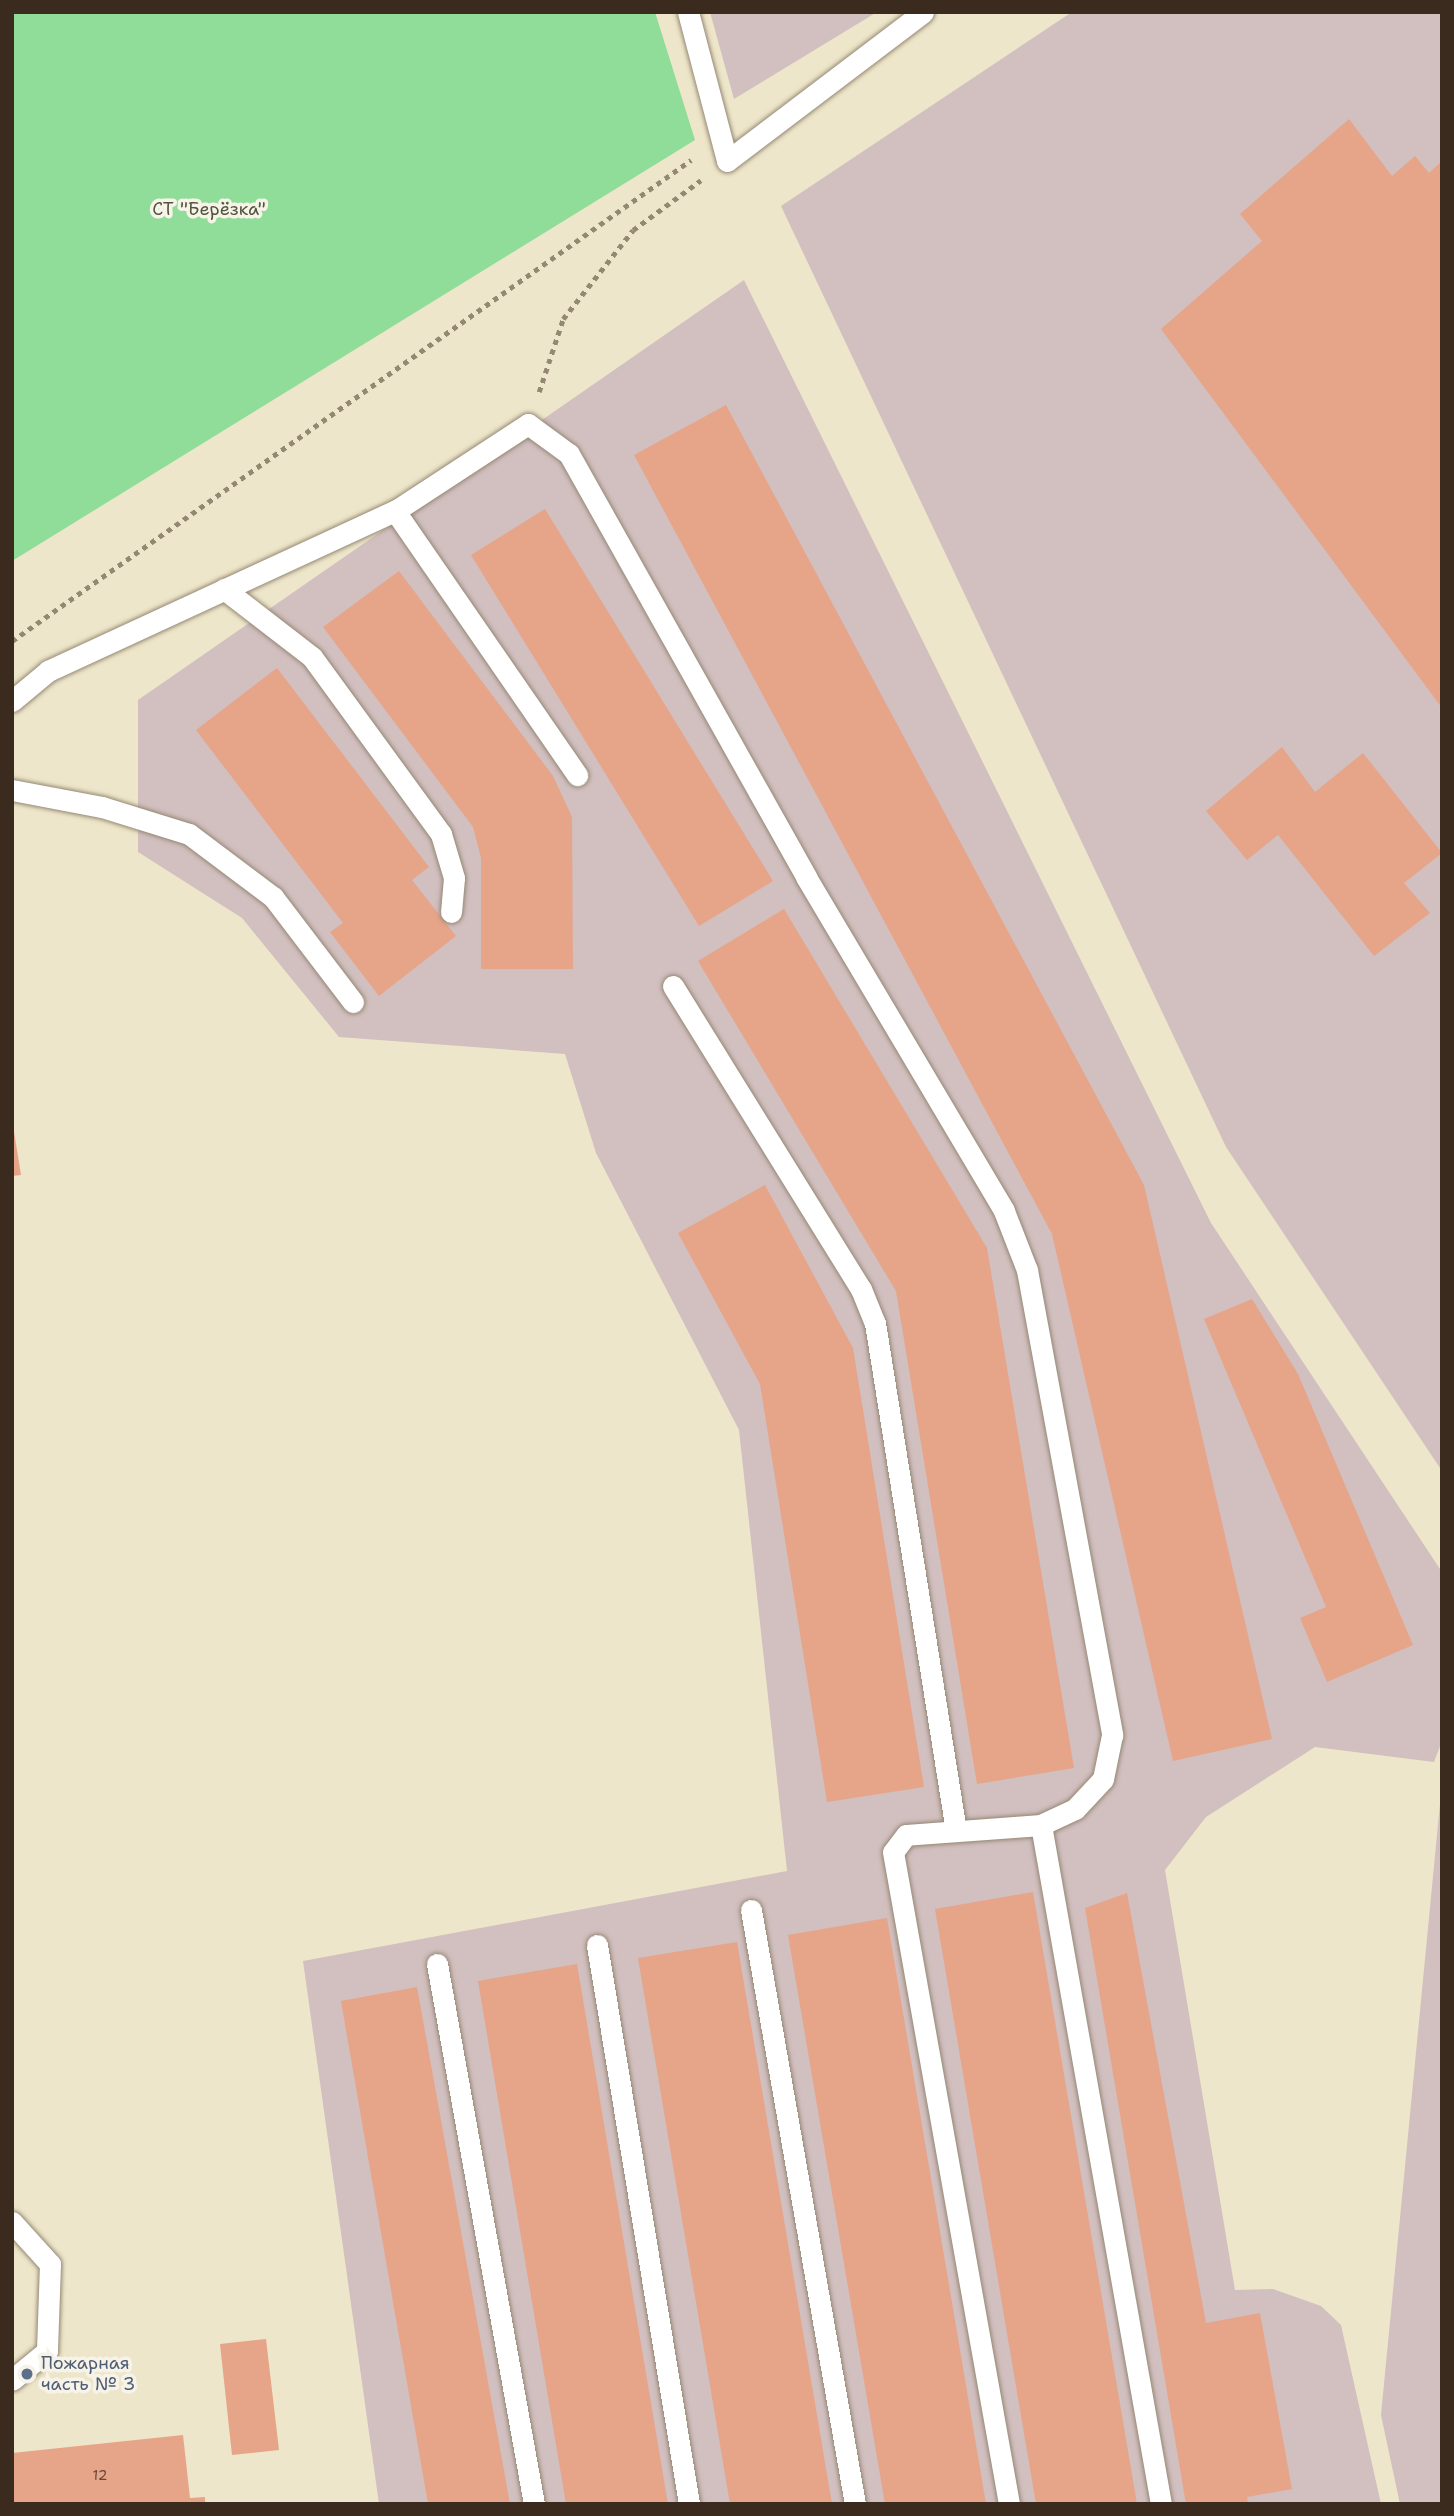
<!DOCTYPE html>
<html>
<head>
<meta charset="utf-8">
<style>
  body { margin:0 }
  #map { position:relative; width:1454px; height:2516px; overflow:hidden; background:#eee6ca; font-family:"Shantell Sans",sans-serif }
  div>[style] { position:absolute }
  [style*='--x'] { left:calc(var(--x)*1px); top:calc(var(--y)*1px); width:calc(var(--w)*1px); rotate:calc(var(--a)*1deg) }
  .industrial>* { inset:0; background:#d2bfc0 }
  .green>* { inset:0; background:#90dc99 }
  .building>* { inset:0; background:#e6a488 }
  .path>* { height:4.5px; margin-top:-2.25px; transform-origin:0; background:repeating-linear-gradient(90deg,#948874 0 5px,transparent 0 10px) }
  .roads { filter:drop-shadow(0 0 2px #948874) drop-shadow(0 0 2px #948874) }
  .lane>* { height:21px; margin:-10.5px; padding:0 10.5px; transform-origin:10.5px; border-radius:10.5px; background:#fff }
  .dots>* { width:19px; height:19px; translate:-50% -50%; box-sizing:border-box; border:4px solid #f7f3e8; border-radius:50% }
  span { translate:-50% -50%; white-space:nowrap; text-align:center; line-height:1.15; -webkit-text-stroke:7px #f7f3e8; paint-order:stroke }
  .number-label { font-size:14px; color:#664838 }
  .number-label span { -webkit-text-stroke-width:0 }
  .park-label { font-size:18px; color:#50563d }
  .service-label { font-size:18px; color:#4e5e75 }
  .left { translate:0 -50%; text-align:left }
  .frame { position:absolute; inset:0; border:14px solid #3b2a1e; pointer-events:none }
</style>
</head>
<body>
<div id="map">
  <div class="industrial">
    <div style="clip-path:polygon(710px 12px,877px 12px,734px 99px)"></div>
    <div style="clip-path:polygon(1072px 12px,1442px 12px,1442px 1471px,1226px 1147px,781px 206px)"></div>
    <div style="clip-path:polygon(744px 280px,1211px 1223px,1442px 1572px,1442px 1741px,1434px 1762px,1315px 1747px,1206px 1817px,1165px 1870px,1235px 2290px,1273px 2289px,1321px 2306px,1341px 2325px,1381px 2504px,379px 2504px,303px 1961px,787px 1871px,739px 1430px,596px 1153px,565px 1054px,339px 1037px,242px 918px,138px 852px,138px 700px)"></div>
    <div style="clip-path:polygon(1442px 1783px,1442px 2504px,1400px 2504px,1381px 2415px)"></div>
  </div>
  <div class="green">
    <div style="clip-path:polygon(12px 12px,655px 12px,695px 140px,12px 561px)"></div>
  </div>
  <div class="building">
    <div style="clip-path:polygon(1349px 119px,1392px 176px,1415px 156px,1429px 173px,1442px 161px,1442px 708px,1161px 329px,1262px 241px,1240px 214px)"></div>
    <div style="clip-path:polygon(726px 405px,1144px 1185px,1272px 1739px,1173px 1761px,1052px 1234px,634px 455px)"></div>
    <div style="clip-path:polygon(545px 509px,773px 881px,699px 926px,471px 555px)"></div>
    <div style="clip-path:polygon(399px 571px,553px 776px,572px 817px,573px 969px,481px 969px,481px 858px,473px 827px,323px 627px)"></div>
    <div style="clip-path:polygon(277px 668px,429px 867px,412px 880px,456px 936px,379px 996px,330px 932px,343px 923px,196px 730px)"></div>
    <div style="clip-path:polygon(1282px 747px,1315px 792px,1363px 753px,1442px 853px,1404px 883px,1430px 913px,1374px 956px,1278px 835px,1247px 860px,1206px 811px)"></div>
    <div style="clip-path:polygon(784px 909px,987px 1248px,1074px 1768px,977px 1784px,896px 1291px,698px 961px)"></div>
    <div style="clip-path:polygon(12px 1119px,21px 1175px,12px 1176px)"></div>
    <div style="clip-path:polygon(765px 1185px,853px 1348px,924px 1787px,827px 1802px,760px 1384px,678px 1233px)"></div>
    <div style="clip-path:polygon(1252px 1299px,1298px 1374px,1413px 1645px,1327px 1682px,1300px 1618px,1326px 1607px,1204px 1319px)"></div>
    <div style="clip-path:polygon(1033px 1892px,1137px 2504px,1036px 2504px,935px 1909px)"></div>
    <div style="clip-path:polygon(1127px 1893px,1206px 2323px,1260px 2313px,1292px 2489px,1247px 2497px,1248px 2504px,1186px 2504px,1085px 1908px)"></div>
    <div style="clip-path:polygon(887px 1918px,986px 2504px,885px 2504px,788px 1935px)"></div>
    <div style="clip-path:polygon(737px 1942px,832px 2504px,730px 2504px,638px 1958px)"></div>
    <div style="clip-path:polygon(577px 1964px,668px 2504px,566px 2504px,478px 1981px)"></div>
    <div style="clip-path:polygon(417px 1987px,510px 2504px,428px 2504px,341px 2001px)"></div>
    <div style="clip-path:polygon(266px 2339px,279px 2450px,232px 2455px,220px 2344px)"></div>
    <div style="clip-path:polygon(183px 2435px,190px 2498px,205px 2497px,205px 2504px,12px 2504px,12px 2453px)"></div>
  </div>
  <div class="path">
    <div style="--x:539;--y:392;--w:77;--a:-71.8"></div>
    <div style="--x:563;--y:319;--w:113;--a:-51.8"></div>
    <div style="--x:633;--y:230;--w:84;--a:-36.3"></div>
    <div style="--x:12;--y:641;--w:832;--a:-35.31"></div>
  </div>
  <div class="roads">
    <div class="lane">
      <div style="--x:688;--y:12;--w:154;--a:75.3"></div>
      <div style="--x:727;--y:161;--w:246;--a:-37.2"></div>
      <div style="--x:395;--y:511;--w:321;--a:55.4"></div>
      <div style="--x:224;--y:589;--w:111;--a:37.7"></div>
      <div style="--x:312;--y:657;--w:219;--a:53.9"></div>
      <div style="--x:441;--y:834;--w:46;--a:73.5"></div>
      <div style="--x:454;--y:878;--w:34;--a:95"></div>
      <div style="--x:12;--y:701;--w:47;--a:-39.8"></div>
      <div style="--x:48;--y:671;--w:382;--a:-24.8"></div>
      <div style="--x:395;--y:511;--w:159;--a:-33.2"></div>
      <div style="--x:528;--y:424;--w:51;--a:36.2"></div>
      <div style="--x:569;--y:454;--w:485;--a:60.7"></div>
      <div style="--x:806;--y:877;--w:388;--a:59.3"></div>
      <div style="--x:1004;--y:1211;--w:63;--a:68.7"></div>
      <div style="--x:1027;--y:1270;--w:473;--a:79.6"></div>
      <div style="--x:1112;--y:1735;--w:45;--a:101.6"></div>
      <div style="--x:1103;--y:1779;--w:41;--a:133"></div>
      <div style="--x:1075;--y:1809;--w:38;--a:155"></div>
      <div style="--x:1041;--y:1825;--w:135;--a:175.8"></div>
      <div style="--x:906;--y:1835;--w:21;--a:127"></div>
      <div style="--x:893;--y:1852;--w:662;--a:79.91"></div>
      <div style="--x:12;--y:790;--w:92;--a:10.7"></div>
      <div style="--x:102;--y:807;--w:91;--a:17.2"></div>
      <div style="--x:189;--y:834;--w:105;--a:36.9"></div>
      <div style="--x:273;--y:897;--w:132;--a:52.7"></div>
      <div style="--x:673;--y:986;--w:357;--a:58.2"></div>
      <div style="--x:861;--y:1289;--w:37;--a:68"></div>
      <div style="--x:875;--y:1323;--w:514;--a:80.94"></div>
      <div style="--x:1041;--y:1825;--w:690;--a:79.98"></div>
      <div style="--x:751;--y:1910;--w:603;--a:80.07"></div>
      <div style="--x:597;--y:1945;--w:567;--a:80.65"></div>
      <div style="--x:437;--y:1964;--w:549;--a:79.82"></div>
      <div style="--x:12;--y:2222;--w:57;--a:47.9"></div>
      <div style="--x:50;--y:2264;--w:87;--a:92"></div>
      <div style="--x:47;--y:2351;--w:45;--a:140.4"></div>
    </div>
  </div>
  <div class="dots">
    <div style="left:27px;top:2374px;background:#5c6f8a"></div>
  </div>
  <div class="number-label">
    <span style="left:100px;top:2475px">12</span>
  </div>
  <div class="park-label">
    <span style="left:209px;top:209px">СТ "Берёзка"</span>
  </div>
  <div class="service-label">
    <span class="left" style="left:41px;top:2374px">Пожарная<br>часть № 3</span>
  </div>
  <div class="frame"></div>
</div>
</body>
</html>
